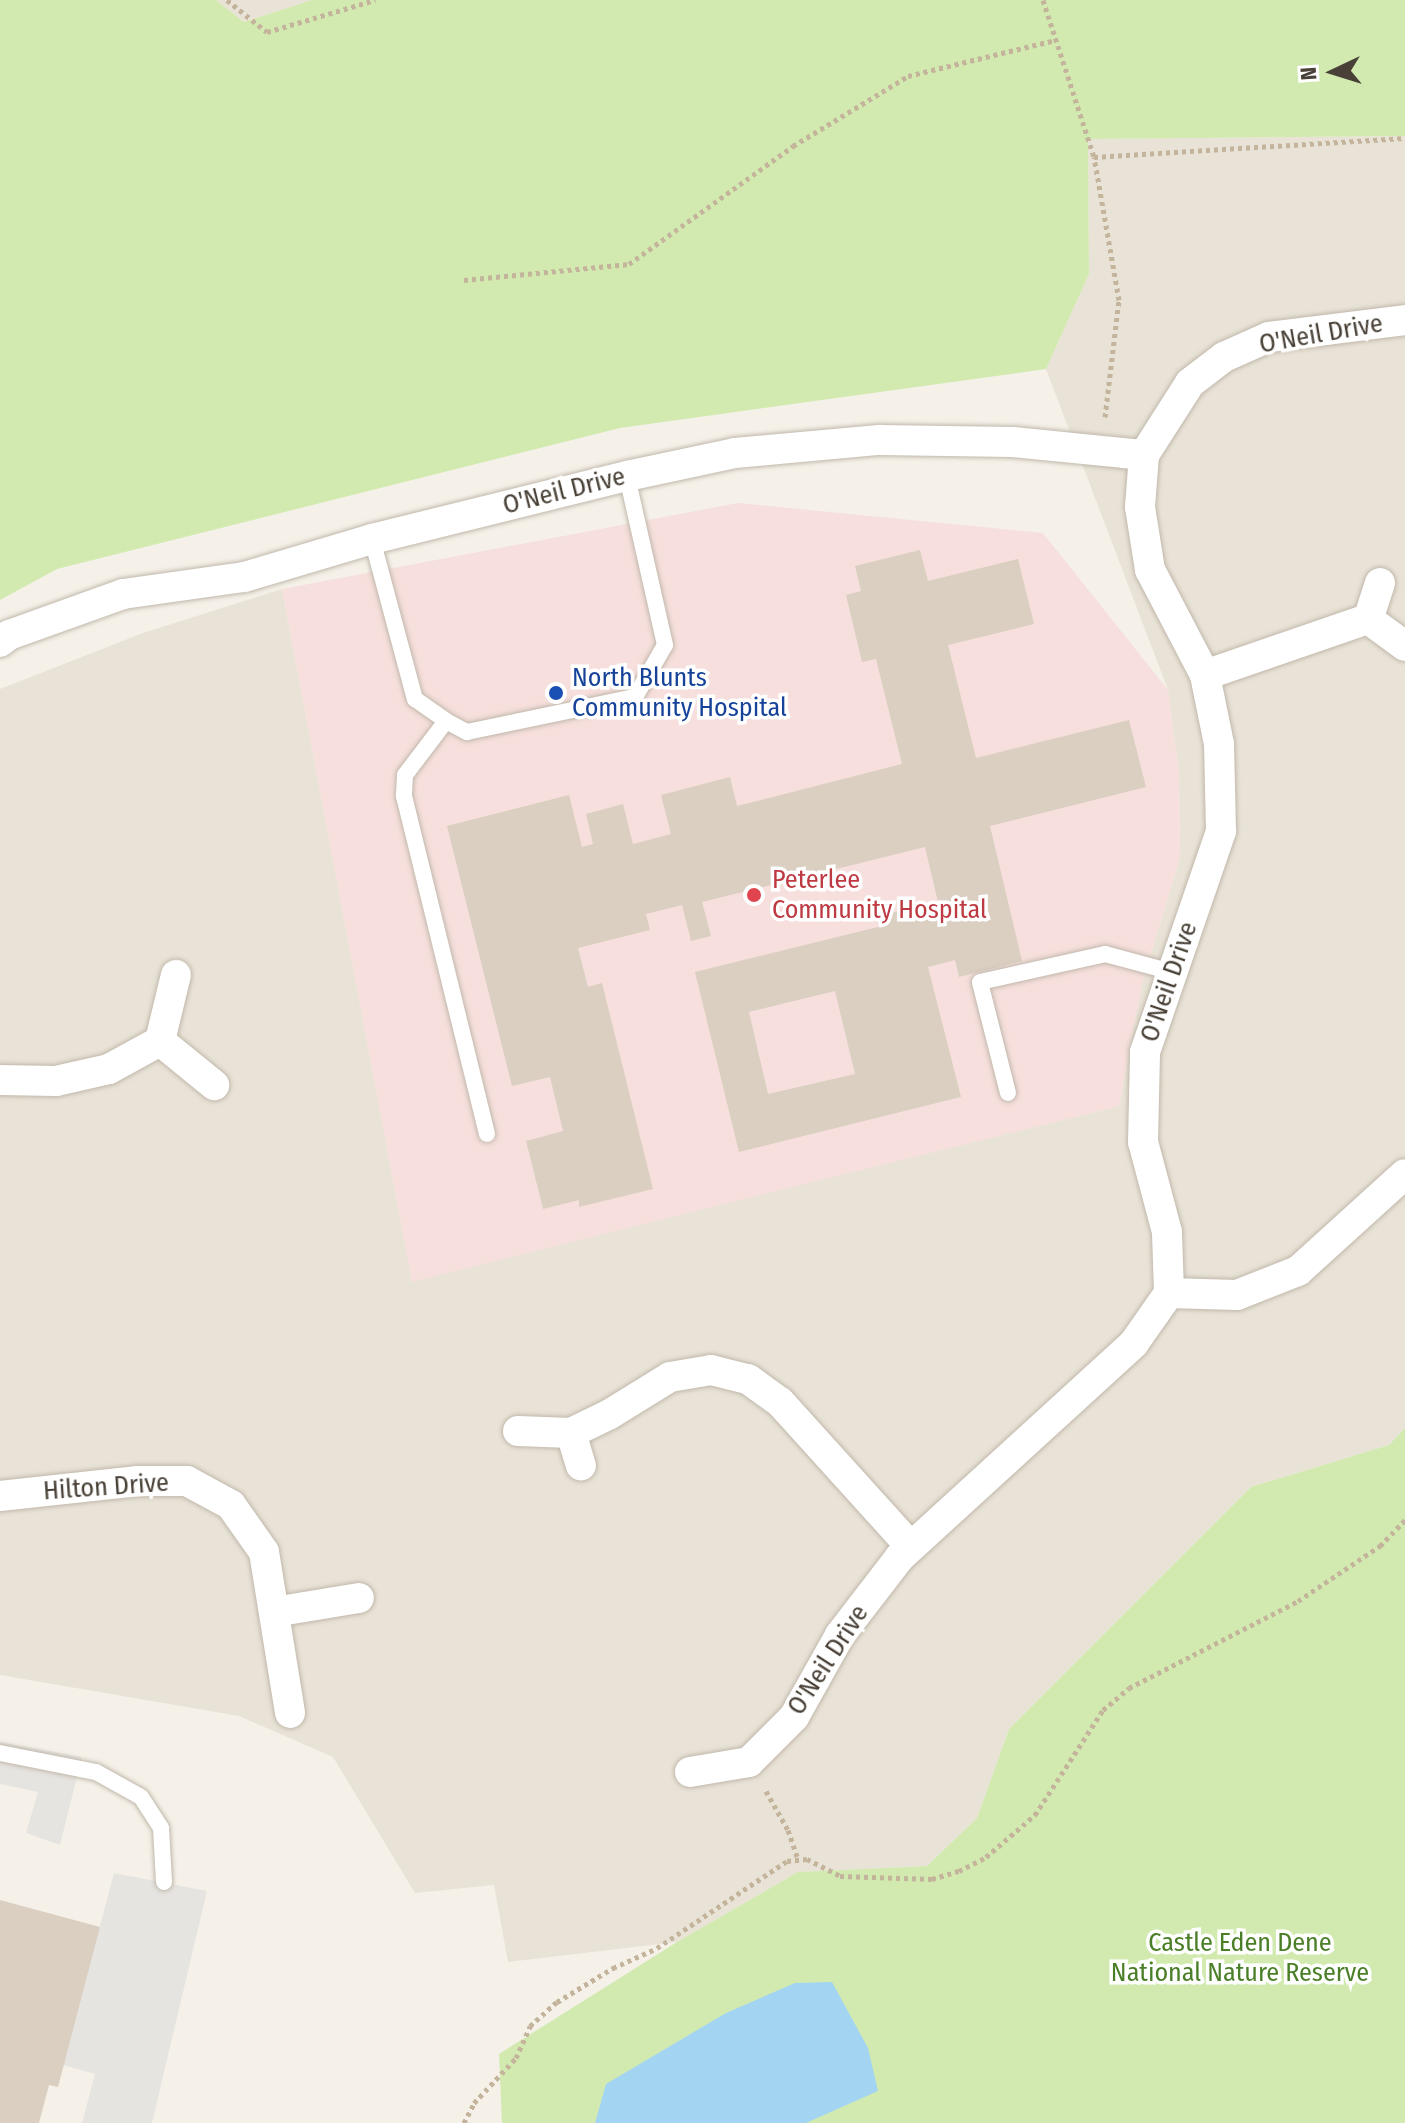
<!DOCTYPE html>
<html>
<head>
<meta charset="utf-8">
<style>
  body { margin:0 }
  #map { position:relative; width:1405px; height:2123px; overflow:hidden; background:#f5f1e9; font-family:"Fira Sans Condensed",sans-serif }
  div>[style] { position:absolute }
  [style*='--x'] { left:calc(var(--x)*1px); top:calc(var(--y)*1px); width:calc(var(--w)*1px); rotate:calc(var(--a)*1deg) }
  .residential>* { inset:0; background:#e9e3d7 }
  .medical>* { inset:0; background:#f6dfdc }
  .green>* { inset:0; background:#d2eab0 }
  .parking>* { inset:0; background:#e6e4e1 }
  .water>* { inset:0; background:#a3d5f3 }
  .building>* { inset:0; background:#dacfc1 }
  .path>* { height:5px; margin-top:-2.5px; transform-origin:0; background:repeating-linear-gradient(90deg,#c3b49b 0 4px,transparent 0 8px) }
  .roads { filter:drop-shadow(0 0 2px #c1b8ab) drop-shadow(0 0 2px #c1b8ab) }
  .lane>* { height:16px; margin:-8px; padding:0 8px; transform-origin:8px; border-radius:8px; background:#fff }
  .street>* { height:30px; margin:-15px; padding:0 15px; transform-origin:15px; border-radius:15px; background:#fff }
  .dots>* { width:22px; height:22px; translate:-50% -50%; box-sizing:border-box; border:4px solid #fff; border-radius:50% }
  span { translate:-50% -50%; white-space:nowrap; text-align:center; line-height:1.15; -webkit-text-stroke:7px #fff; paint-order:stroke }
  .street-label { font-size:26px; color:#494137 }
  .transit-label { font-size:26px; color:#164399 }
  .left { translate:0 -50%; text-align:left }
  .health-label { font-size:26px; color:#be3a42 }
  .park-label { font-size:26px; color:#4a7e27 }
  .north { position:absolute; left:1293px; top:32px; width:80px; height:80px; -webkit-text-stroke:6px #fff; paint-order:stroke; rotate:266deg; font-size:22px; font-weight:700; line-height:32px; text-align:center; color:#494137 }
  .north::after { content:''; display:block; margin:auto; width:28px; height:36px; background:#494137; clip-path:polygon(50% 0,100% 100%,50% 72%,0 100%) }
</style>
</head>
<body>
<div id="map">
  <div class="residential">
    <div style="clip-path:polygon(216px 0,312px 0,244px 22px)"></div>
    <div style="clip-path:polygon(1405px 136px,1405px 1428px,1389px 1445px,1251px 1487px,1009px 1729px,977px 1818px,927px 1866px,798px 1872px,677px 1942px,508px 1962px,494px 1885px,415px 1893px,333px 1757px,239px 1716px,0 1675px,0 689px,143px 633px,282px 589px,412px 1281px,1119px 1106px,1142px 983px,1180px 858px,1179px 773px,1168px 690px,1046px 369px,1089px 274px,1088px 139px)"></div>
  </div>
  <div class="medical">
    <div style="clip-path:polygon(738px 503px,1043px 533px,1168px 690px,1179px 773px,1180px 858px,1142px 983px,1119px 1106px,412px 1282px,282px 589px)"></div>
  </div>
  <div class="green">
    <div style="clip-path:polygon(0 0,216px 0,244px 22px,312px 0,1405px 0,1405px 136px,1088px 139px,1089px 274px,1046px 369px,620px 428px,57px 569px,0 600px)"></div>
    <div style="clip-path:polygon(1405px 1428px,1405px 2123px,502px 2123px,499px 2054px,677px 1942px,798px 1872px,927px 1866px,977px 1818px,1009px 1729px,1251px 1487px,1389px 1445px)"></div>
  </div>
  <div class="parking">
    <div style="clip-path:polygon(0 1742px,82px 1757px,60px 1845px,26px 1833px,38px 1792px,0 1784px)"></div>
    <div style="clip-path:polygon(114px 1873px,207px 1891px,152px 2123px,82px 2123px,95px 2074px,63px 2065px)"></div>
  </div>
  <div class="water">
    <div style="clip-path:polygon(832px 1982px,868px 2048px,878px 2091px,806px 2123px,595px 2123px,606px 2084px,726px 2013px,795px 1983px)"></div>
  </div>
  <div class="building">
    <div style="clip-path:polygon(evenodd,920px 550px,928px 581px,1018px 559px,1034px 624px,948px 645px,976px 758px,1129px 720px,1146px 787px,990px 826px,1022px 961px,959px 977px,955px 960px,928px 967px,961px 1097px,739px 1152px,695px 972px,886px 925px,883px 915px,938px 902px,925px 847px,702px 902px,711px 936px,691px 941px,682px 905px,646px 914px,650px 930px,578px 948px,588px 987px,602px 983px,653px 1189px,579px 1207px,579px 1200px,543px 1209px,526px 1141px,563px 1131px,550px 1077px,512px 1086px,447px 826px,569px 795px,582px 847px,593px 844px,586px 814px,623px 804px,633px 844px,671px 834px,661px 795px,730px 777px,737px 806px,902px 764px,876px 659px,862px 662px,846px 595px,861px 591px,855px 566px,920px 550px,835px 991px,855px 1074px,768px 1094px,749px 1012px,835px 991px)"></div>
    <div style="clip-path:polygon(0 1900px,100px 1927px,58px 2087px,49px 2085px,39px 2123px,0 2123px)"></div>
  </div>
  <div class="path">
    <div style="--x:227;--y:0;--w:51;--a:38.7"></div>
    <div style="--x:267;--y:32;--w:113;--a:-16.5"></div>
    <div style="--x:1043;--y:0;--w:165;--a:72"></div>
    <div style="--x:464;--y:280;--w:166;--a:-5.5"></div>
    <div style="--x:629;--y:264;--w:202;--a:-35.7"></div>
    <div style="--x:793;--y:146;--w:135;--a:-31.3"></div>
    <div style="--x:908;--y:76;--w:152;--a:-13.7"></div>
    <div style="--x:1105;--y:417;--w:118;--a:-83.2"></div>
    <div style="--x:1119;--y:300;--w:145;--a:-99.9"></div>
    <div style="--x:1094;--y:157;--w:312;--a:-3.5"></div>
    <div style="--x:766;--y:1791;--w:45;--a:60.6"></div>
    <div style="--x:788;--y:1830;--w:31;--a:71"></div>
    <div style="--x:464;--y:2123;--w:22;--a:-63"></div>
    <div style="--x:474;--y:2103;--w:62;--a:-47"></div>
    <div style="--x:516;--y:2058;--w:35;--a:-66"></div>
    <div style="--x:530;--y:2026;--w:36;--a:-42"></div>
    <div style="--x:557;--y:2002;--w:66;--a:-31.3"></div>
    <div style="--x:613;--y:1968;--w:48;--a:-24.4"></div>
    <div style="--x:657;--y:1948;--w:156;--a:-33.8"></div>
    <div style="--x:787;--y:1861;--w:20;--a:-6"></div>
    <div style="--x:807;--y:1859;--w:37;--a:27"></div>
    <div style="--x:840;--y:1876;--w:92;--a:1.9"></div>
    <div style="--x:932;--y:1879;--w:28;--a:-17"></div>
    <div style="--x:959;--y:1871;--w:30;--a:-27"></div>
    <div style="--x:986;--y:1857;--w:65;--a:-40.6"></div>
    <div style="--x:1035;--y:1815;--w:125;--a:-57.1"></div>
    <div style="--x:1103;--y:1710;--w:34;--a:-40"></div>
    <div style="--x:1129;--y:1688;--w:190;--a:-27.2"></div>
    <div style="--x:1298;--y:1601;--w:99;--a:-33.9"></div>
    <div style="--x:1380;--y:1546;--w:36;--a:-46"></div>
  </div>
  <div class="roads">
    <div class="lane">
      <div style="--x:372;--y:539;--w:166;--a:75"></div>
      <div style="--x:415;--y:699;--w:38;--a:35"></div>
      <div style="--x:446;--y:721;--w:24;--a:28"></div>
      <div style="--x:467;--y:732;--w:172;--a:-11.8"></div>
      <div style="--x:635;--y:697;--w:60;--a:-60"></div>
      <div style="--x:665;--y:645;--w:173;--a:-102.7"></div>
      <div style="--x:446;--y:721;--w:68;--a:127.2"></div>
      <div style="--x:405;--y:775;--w:21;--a:93"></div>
      <div style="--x:404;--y:796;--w:348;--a:76.2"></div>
      <div style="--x:1008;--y:1093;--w:114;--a:-104.2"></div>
      <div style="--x:980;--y:982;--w:128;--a:-12.6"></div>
      <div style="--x:1105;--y:954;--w:69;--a:15"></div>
      <div style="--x:0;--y:1753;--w:98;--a:11.2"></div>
      <div style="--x:96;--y:1772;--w:51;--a:29.1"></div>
      <div style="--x:141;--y:1797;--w:37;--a:57"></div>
      <div style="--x:161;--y:1828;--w:54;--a:86.8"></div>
    </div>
    <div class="street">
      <div style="--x:1380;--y:583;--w:38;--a:108"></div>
      <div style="--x:1368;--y:619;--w:46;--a:36.1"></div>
      <div style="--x:0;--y:642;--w:11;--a:-38"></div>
      <div style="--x:9;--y:635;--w:121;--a:-19.8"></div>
      <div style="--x:123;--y:594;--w:122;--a:-8"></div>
      <div style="--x:244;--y:577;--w:134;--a:-16.5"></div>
      <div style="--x:372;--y:539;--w:263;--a:-13.9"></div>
      <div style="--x:627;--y:476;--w:110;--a:-12"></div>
      <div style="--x:735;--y:453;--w:145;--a:-5.2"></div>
      <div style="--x:879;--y:440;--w:134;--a:0.9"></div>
      <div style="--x:1013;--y:442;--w:132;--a:5.7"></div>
      <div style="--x:1205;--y:675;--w:172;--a:-19"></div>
      <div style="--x:160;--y:1041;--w:68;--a:-76.4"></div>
      <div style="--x:0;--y:1080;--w:56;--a:1"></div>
      <div style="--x:56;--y:1081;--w:54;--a:-12.8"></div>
      <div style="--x:109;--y:1069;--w:58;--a:-28.8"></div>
      <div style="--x:160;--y:1041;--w:70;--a:39.2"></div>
      <div style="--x:1169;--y:1293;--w:68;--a:1.7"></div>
      <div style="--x:1237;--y:1295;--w:66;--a:-21.5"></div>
      <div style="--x:1298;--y:1271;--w:144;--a:-42.2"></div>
      <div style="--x:518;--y:1431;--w:53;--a:2.2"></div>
      <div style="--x:571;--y:1433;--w:43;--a:-26"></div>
      <div style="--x:610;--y:1414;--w:70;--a:-31.7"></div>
      <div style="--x:670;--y:1377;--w:42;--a:-9.7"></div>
      <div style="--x:711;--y:1370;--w:38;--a:14"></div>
      <div style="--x:748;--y:1379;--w:39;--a:36"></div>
      <div style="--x:780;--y:1402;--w:195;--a:47.9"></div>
      <div style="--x:571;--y:1433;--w:34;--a:73"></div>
      <div style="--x:0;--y:1496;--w:139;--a:-6.2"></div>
      <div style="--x:138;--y:1481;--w:49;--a:0"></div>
      <div style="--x:187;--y:1481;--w:50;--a:28.6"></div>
      <div style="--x:231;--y:1505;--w:57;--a:54.9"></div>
      <div style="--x:264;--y:1552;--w:163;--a:80.8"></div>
      <div style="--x:274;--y:1612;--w:86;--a:-9.4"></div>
      <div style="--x:690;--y:1772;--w:60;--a:-9.6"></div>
      <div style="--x:749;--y:1762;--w:64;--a:-45"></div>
      <div style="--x:794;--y:1717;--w:94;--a:-60.7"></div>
      <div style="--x:840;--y:1635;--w:98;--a:-52.4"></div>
      <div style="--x:900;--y:1557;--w:317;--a:-42.4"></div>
      <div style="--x:1134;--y:1343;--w:61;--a:-55"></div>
      <div style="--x:1169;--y:1293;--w:61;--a:-91.9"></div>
      <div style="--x:1167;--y:1232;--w:93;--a:-104.9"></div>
      <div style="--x:1143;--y:1142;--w:90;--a:-88.7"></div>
      <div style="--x:1145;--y:1052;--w:234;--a:-71"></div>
      <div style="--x:1221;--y:831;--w:87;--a:-91.3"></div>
      <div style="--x:1219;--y:744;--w:70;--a:-101.5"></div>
      <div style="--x:1205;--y:675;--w:119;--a:-117.6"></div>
      <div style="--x:1150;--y:570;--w:64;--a:-99"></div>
      <div style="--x:1140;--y:507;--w:52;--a:-85.6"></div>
      <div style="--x:1144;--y:455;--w:85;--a:-57.4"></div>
      <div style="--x:1190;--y:383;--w:43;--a:-37.4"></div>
      <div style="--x:1224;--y:357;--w:49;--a:-24"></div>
      <div style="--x:1269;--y:337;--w:137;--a:-7.1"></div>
    </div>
  </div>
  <div class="dots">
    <div style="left:556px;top:693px;background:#1a4fb4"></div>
    <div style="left:754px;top:895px;background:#e0444e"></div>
  </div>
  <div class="street-label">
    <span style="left:1321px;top:334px;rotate:-10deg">O'Neil Drive</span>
    <span style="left:564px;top:491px;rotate:-14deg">O'Neil Drive</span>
    <span style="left:1169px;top:982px;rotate:-71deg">O'Neil Drive</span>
    <span style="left:106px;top:1487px;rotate:-4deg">Hilton Drive</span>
    <span style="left:828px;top:1660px;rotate:-57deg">O'Neil Drive</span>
  </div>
  <div class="transit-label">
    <span class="left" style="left:572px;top:693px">North Blunts<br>Community Hospital</span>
  </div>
  <div class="health-label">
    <span class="left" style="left:772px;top:895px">Peterlee<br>Community Hospital</span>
  </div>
  <div class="park-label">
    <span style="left:1240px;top:1958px">Castle Eden Dene<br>National Nature Reserve</span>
  </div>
  <div class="north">N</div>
</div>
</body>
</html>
